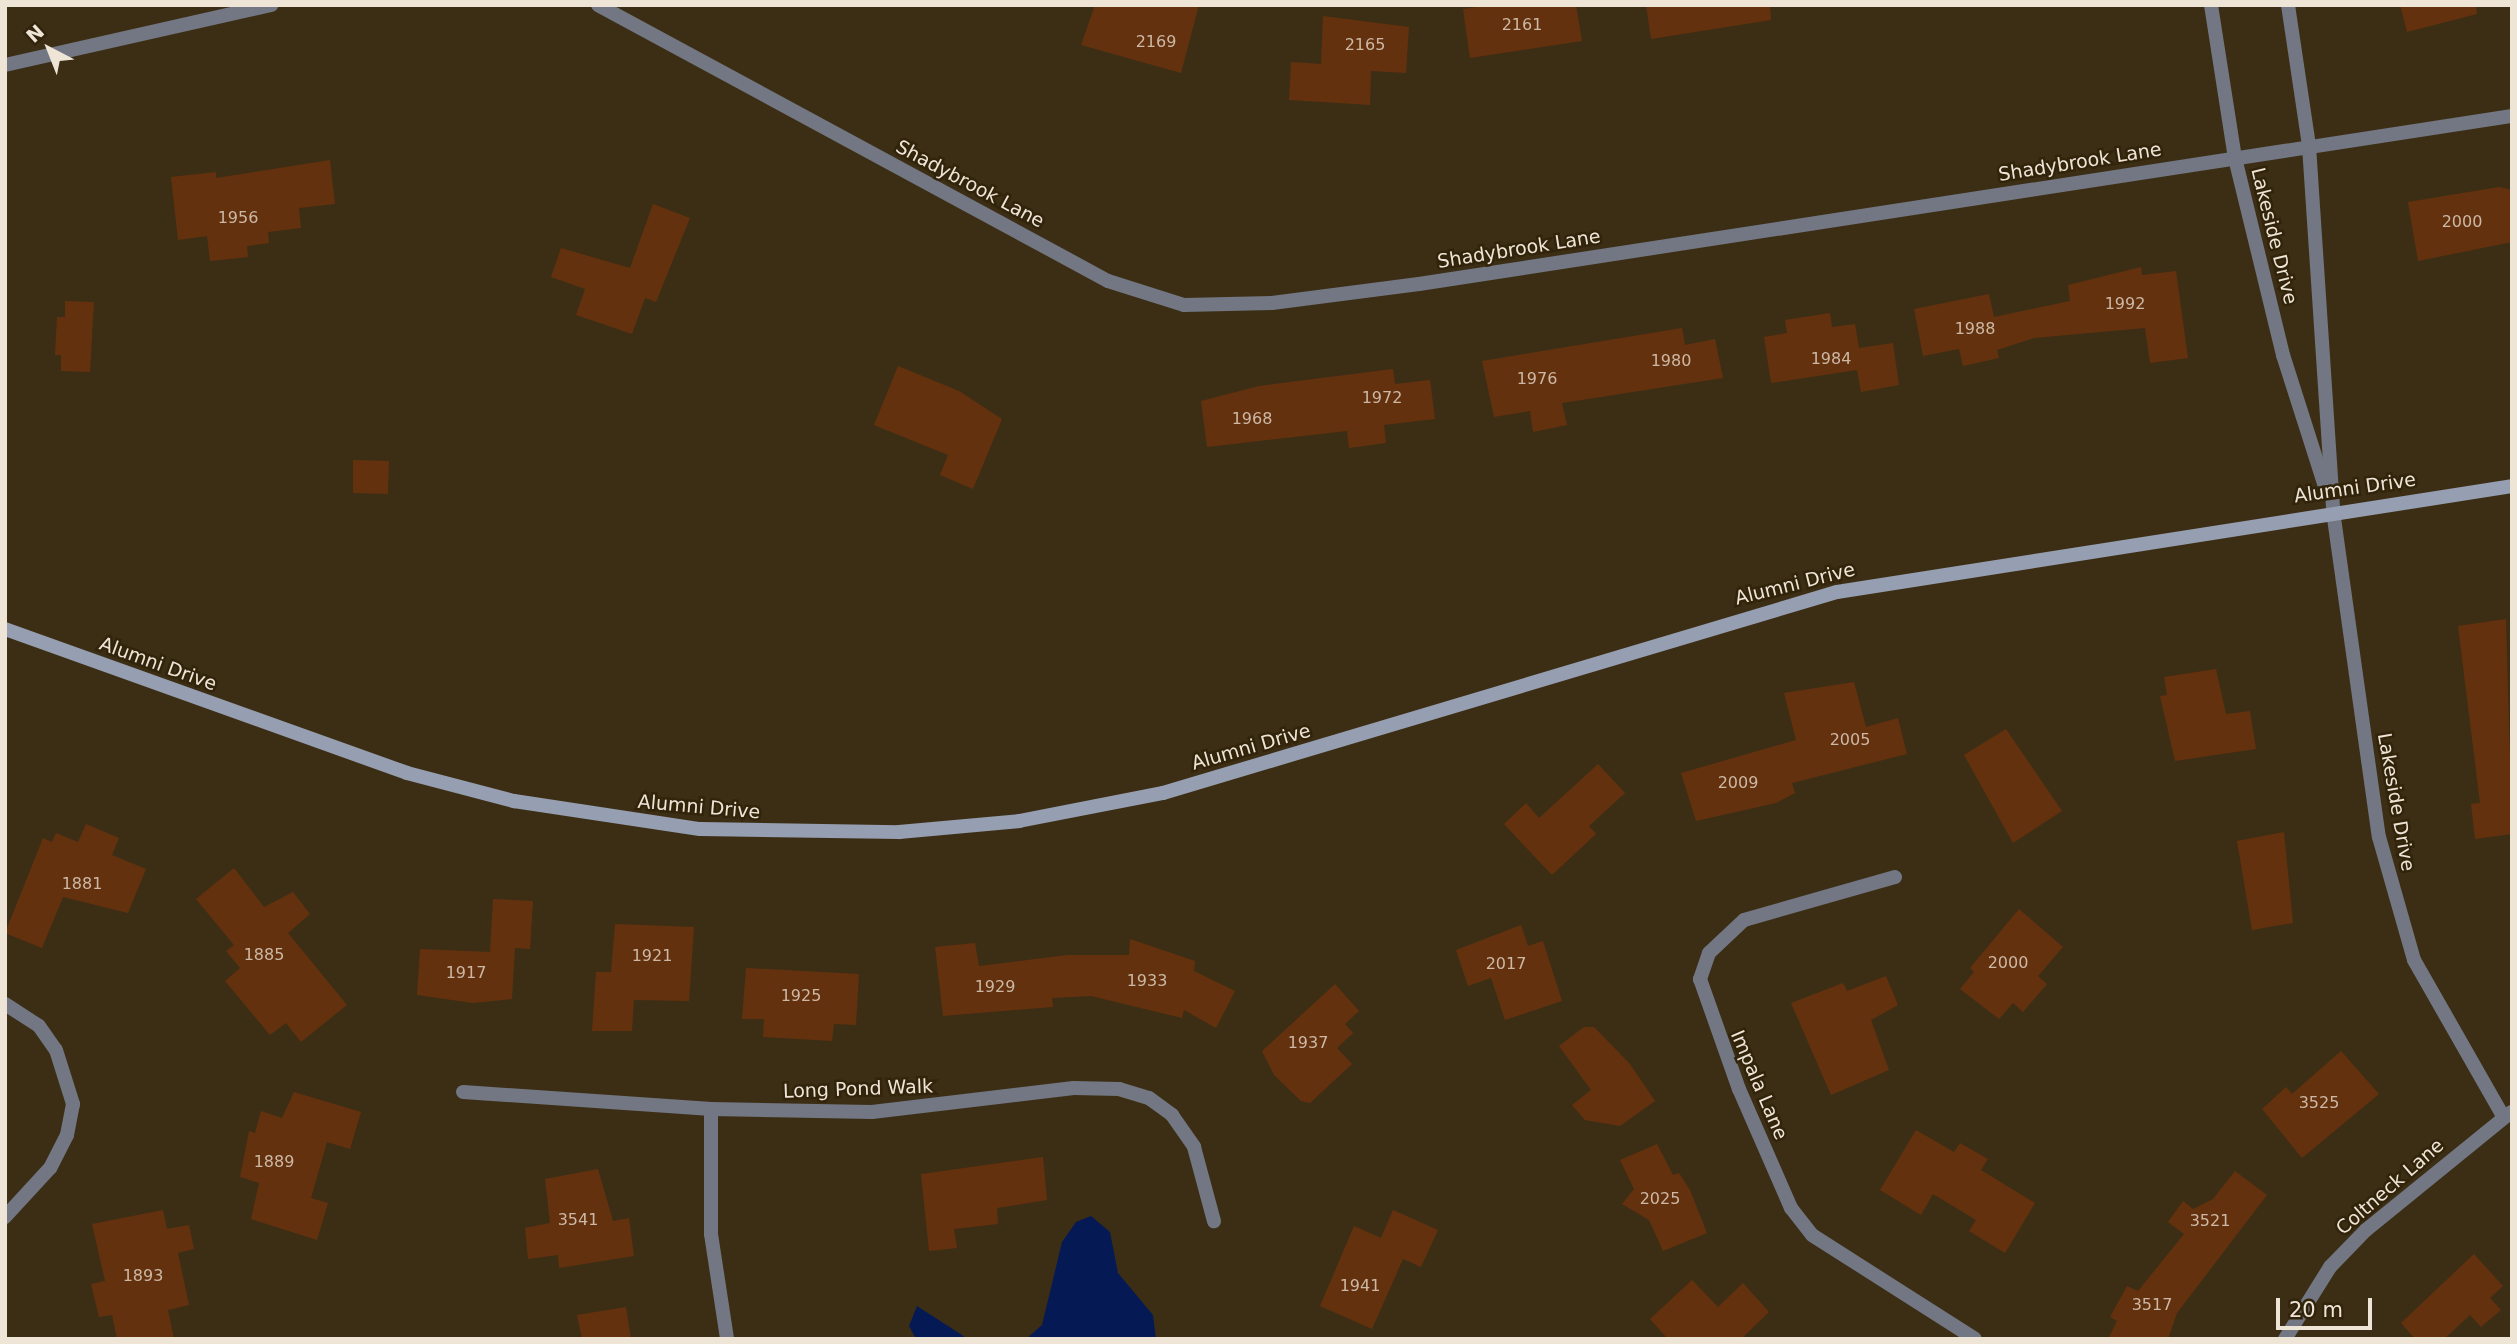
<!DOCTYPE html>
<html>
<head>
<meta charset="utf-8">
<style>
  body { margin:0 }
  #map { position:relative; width:2517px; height:1344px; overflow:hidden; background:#3c2e15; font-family:"DejaVu Sans",sans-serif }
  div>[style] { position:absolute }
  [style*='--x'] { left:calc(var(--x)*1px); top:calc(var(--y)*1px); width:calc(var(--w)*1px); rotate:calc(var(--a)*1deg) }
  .water>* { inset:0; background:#051a54 }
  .building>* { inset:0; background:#64310e }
  .minor>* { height:14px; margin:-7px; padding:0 7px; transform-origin:7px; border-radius:7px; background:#727783 }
  .secondary>* { height:14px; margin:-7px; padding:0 7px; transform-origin:7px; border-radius:7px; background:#969eb1 }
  span { translate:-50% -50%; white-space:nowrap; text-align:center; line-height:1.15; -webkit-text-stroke:5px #32240b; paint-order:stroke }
  .number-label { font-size:16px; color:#ccb8a5 }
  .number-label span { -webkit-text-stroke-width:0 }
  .street-label { font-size:19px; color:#efe5d7 }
  .frame { position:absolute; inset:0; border:7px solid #efe5d7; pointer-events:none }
  .north { position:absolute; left:14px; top:14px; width:70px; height:70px; -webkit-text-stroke:5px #32240b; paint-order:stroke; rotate:318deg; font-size:19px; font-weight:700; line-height:28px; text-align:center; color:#efe5d7 }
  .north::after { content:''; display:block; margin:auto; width:24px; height:32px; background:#efe5d7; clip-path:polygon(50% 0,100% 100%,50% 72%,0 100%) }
  .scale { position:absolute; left:2276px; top:1298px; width:96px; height:32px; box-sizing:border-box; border:4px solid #efe5d7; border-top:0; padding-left:9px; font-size:21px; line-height:24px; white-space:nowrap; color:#efe5d7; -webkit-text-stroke:5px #32240b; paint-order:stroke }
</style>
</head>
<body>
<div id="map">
  <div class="water">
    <div style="clip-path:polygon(1091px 1216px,1110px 1232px,1118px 1273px,1153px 1315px,1156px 1339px,1026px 1339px,1042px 1325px,1062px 1242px,1076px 1222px)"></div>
    <div style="clip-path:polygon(917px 1306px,962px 1335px,967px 1339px,916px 1339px,909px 1326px)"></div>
  </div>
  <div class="building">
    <div style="clip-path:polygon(1095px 5px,1199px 5px,1181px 73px,1081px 45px)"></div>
    <div style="clip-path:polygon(1491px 5px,1576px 5px,1582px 41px,1470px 58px,1463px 9px)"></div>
    <div style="clip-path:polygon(1646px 5px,1770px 5px,1771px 20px,1651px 39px)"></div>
    <div style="clip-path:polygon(2400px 5px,2476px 5px,2477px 14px,2407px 32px)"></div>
    <div style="clip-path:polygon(1323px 16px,1409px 27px,1406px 73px,1371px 71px,1370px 105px,1289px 100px,1291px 62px,1321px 64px)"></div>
    <div style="clip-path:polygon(330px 160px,335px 204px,299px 208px,301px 228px,268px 232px,269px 243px,247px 246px,248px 257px,210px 261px,207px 236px,178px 240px,171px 177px,216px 172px,216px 178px)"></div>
    <div style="clip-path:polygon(2499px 187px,2512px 190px,2512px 242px,2418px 261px,2408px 202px)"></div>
    <div style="clip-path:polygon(653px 204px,690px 218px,656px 302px,645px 298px,632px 334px,576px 315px,585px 289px,551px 277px,561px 248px,630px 268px)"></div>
    <div style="clip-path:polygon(2141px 267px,2142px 275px,2176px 271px,2188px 358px,2150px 363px,2145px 328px,2034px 338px,1997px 350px,1999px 358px,1963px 366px,1959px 349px,1923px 356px,1914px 309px,1989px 294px,1994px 317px,2070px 301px,2068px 285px)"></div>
    <div style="clip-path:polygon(65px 301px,94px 302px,90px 372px,61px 371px,61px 355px,55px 355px,57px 317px,65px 317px)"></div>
    <div style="clip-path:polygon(1830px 313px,1832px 327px,1855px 324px,1859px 348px,1893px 343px,1899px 385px,1861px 392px,1857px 370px,1771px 383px,1764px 337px,1787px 333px,1785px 320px)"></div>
    <div style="clip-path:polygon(1682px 328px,1685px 345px,1715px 339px,1723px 378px,1562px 403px,1567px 425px,1533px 432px,1530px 411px,1494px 417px,1482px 361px)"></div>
    <div style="clip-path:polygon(898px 366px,959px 391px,1002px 419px,973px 489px,940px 475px,948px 455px,874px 425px)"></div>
    <div style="clip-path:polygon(1393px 369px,1395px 384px,1430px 380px,1435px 419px,1384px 425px,1386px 443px,1349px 448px,1347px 431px,1207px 447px,1201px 401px,1259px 386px)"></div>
    <div style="clip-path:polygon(353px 460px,389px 461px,388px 494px,353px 493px)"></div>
    <div style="clip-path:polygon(2506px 619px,2512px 834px,2475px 839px,2471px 804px,2480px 803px,2458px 626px)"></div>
    <div style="clip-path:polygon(2216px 669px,2226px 714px,2250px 711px,2256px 749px,2175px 761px,2160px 696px,2167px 695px,2164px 677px)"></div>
    <div style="clip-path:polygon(1854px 682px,1866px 727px,1898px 718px,1907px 754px,1792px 783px,1795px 793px,1776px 803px,1696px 821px,1681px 773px,1796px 740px,1784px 693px)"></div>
    <div style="clip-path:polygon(2006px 729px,2062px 811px,2013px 843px,1964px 755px)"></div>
    <div style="clip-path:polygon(1598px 764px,1625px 793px,1589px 826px,1596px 834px,1552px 875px,1504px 824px,1526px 803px,1539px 818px)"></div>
    <div style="clip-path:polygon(86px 824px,119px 838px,112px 855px,146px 869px,128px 913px,63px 897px,42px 948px,5px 933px,43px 838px,52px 842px,56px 833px,78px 842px)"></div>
    <div style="clip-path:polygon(2284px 832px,2293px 923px,2252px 930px,2237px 841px)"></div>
    <div style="clip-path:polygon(234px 868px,264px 907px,293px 892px,310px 914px,288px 933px,347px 1005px,301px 1042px,286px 1023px,270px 1035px,225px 981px,240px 968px,226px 951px,234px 945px,196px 899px)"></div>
    <div style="clip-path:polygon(493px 899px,533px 901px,530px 949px,515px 948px,512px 999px,473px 1003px,417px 995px,420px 949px,490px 952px)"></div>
    <div style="clip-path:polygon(2019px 909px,2063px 947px,2038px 976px,2047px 984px,2023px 1012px,2013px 1003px,1999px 1019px,1960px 989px,1974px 972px,1970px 968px)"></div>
    <div style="clip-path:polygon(615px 924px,694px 927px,689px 1001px,634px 1000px,632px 1031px,592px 1031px,596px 972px,611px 972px)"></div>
    <div style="clip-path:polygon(1521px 925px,1528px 946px,1543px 941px,1562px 1001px,1505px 1020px,1491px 978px,1468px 986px,1456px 950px)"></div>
    <div style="clip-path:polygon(1130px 939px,1195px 961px,1194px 971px,1235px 991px,1216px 1028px,1184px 1010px,1182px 1018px,1091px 996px,1052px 998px,1053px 1007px,943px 1016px,935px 947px,975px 943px,979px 966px,1067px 955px,1129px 955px)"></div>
    <div style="clip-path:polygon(746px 968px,859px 974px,856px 1025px,834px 1024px,832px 1041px,763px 1037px,764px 1019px,742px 1019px)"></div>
    <div style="clip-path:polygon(1886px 976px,1898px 1005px,1871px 1020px,1889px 1070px,1831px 1095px,1791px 1003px,1843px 983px,1847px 991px)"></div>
    <div style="clip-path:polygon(1335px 984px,1359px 1011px,1345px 1024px,1353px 1033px,1337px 1048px,1352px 1064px,1310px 1103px,1301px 1101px,1274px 1075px,1262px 1051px)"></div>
    <div style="clip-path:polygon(1584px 1027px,1594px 1027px,1630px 1064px,1655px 1101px,1620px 1126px,1585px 1120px,1572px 1105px,1591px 1090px,1559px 1046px)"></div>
    <div style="clip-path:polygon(2341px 1051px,2379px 1094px,2302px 1158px,2262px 1109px,2286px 1087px,2292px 1094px)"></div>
    <div style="clip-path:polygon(294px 1092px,361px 1112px,350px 1149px,327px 1142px,311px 1198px,328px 1203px,317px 1240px,251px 1219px,259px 1183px,240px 1177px,249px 1131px,255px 1133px,261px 1111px,282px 1118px)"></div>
    <div style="clip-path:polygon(1916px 1130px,1954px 1152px,1960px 1143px,1988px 1159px,1981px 1170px,2035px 1203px,2005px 1253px,1969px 1231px,1976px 1220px,1933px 1194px,1921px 1215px,1880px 1190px)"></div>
    <div style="clip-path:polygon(1657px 1144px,1673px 1175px,1679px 1173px,1690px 1190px,1707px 1233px,1663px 1251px,1649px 1220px,1622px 1204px,1634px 1189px,1620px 1160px)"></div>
    <div style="clip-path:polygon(1043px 1157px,1047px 1200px,997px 1208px,998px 1224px,954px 1229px,957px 1248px,929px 1251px,921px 1174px)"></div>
    <div style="clip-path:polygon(598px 1169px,613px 1221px,629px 1218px,634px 1256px,559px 1268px,558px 1255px,528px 1259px,525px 1228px,550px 1223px,545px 1179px)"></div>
    <div style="clip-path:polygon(2235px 1171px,2267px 1195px,2177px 1313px,2168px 1339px,2108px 1339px,2117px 1321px,2110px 1317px,2127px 1286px,2138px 1291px,2184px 1234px,2168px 1222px,2183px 1201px,2193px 1209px,2213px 1199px)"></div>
    <div style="clip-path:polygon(163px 1210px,167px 1229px,189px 1225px,194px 1249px,178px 1253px,189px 1305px,168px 1310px,174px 1339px,117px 1339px,112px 1315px,99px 1317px,91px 1284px,105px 1281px,92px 1224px)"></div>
    <div style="clip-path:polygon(1393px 1210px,1438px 1230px,1421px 1267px,1403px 1259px,1372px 1329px,1320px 1306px,1354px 1226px,1381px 1238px)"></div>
    <div style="clip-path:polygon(2474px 1254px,2503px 1286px,2490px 1298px,2501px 1310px,2481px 1327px,2470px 1315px,2444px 1339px,2415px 1339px,2401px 1323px)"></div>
    <div style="clip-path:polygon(1692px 1280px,1718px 1307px,1743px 1283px,1769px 1312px,1741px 1339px,1668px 1339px,1650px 1319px)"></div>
    <div style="clip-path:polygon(626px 1307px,631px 1339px,582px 1339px,577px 1315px)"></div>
  </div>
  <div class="minor">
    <div style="--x:598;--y:5;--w:580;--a:28.42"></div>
    <div style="--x:1108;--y:281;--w:80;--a:17.5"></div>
    <div style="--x:1184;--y:305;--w:88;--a:-1.3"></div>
    <div style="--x:1272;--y:303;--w:148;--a:-7.4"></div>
    <div style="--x:1419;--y:284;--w:1106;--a:-8.74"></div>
    <div style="--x:2211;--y:5;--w:155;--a:81.1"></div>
    <div style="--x:2235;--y:158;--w:203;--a:76.3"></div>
    <div style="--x:2283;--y:355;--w:145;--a:72.3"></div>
    <div style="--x:2288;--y:5;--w:143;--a:81.5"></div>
    <div style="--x:2309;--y:146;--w:366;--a:86.2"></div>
    <div style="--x:2333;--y:511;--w:329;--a:82"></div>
    <div style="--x:2379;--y:837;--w:128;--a:74.1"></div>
    <div style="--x:2414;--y:960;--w:180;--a:60.3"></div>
    <div style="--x:5;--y:65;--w:273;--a:-12.7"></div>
    <div style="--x:1895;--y:877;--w:157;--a:164.1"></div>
    <div style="--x:1744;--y:920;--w:48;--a:136.7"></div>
    <div style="--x:1709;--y:953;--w:28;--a:109"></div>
    <div style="--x:1700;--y:979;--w:117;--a:70.5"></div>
    <div style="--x:1739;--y:1089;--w:130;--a:66.4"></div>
    <div style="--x:1791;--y:1208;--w:34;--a:52"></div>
    <div style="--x:1812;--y:1235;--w:193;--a:32.5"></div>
    <div style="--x:5;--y:1004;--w:40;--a:32.9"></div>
    <div style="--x:39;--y:1026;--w:29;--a:55"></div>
    <div style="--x:56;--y:1050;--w:57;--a:72.5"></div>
    <div style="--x:73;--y:1104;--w:32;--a:101"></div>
    <div style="--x:67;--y:1135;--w:37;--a:117"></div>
    <div style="--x:50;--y:1168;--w:67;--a:132.6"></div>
    <div style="--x:463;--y:1092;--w:249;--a:3.9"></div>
    <div style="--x:711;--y:1109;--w:161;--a:1.1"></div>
    <div style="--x:872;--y:1112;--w:203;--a:-6.8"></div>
    <div style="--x:1074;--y:1088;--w:45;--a:1.3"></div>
    <div style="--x:1119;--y:1089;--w:31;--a:17"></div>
    <div style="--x:1149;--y:1098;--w:29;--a:36"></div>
    <div style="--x:1172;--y:1115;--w:39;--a:55"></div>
    <div style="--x:1194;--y:1147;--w:77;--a:74.9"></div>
    <div style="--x:711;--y:1109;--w:125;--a:90"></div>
    <div style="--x:711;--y:1234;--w:106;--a:81.3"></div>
    <div style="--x:2285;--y:1339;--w:85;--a:-58"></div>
    <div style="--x:2330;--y:1267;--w:52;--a:-45.8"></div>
    <div style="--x:2366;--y:1230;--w:187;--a:-39.1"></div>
  </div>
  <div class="secondary">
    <div style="--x:5;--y:629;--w:427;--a:19.7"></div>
    <div style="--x:407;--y:773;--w:111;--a:14.7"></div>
    <div style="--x:514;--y:801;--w:188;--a:8.6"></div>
    <div style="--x:700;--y:829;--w:199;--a:0.9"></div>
    <div style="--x:899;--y:832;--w:121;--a:-5.2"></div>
    <div style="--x:1019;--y:821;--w:147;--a:-11"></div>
    <div style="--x:1163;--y:793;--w:703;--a:-16.61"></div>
    <div style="--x:1837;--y:592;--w:683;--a:-8.92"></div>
  </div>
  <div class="number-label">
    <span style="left:1522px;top:25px">2161</span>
    <span style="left:1156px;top:42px">2169</span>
    <span style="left:1365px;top:45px">2165</span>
    <span style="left:238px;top:218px">1956</span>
    <span style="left:2462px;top:222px">2000</span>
    <span style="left:2125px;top:304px">1992</span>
    <span style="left:1975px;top:329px">1988</span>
    <span style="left:1831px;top:359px">1984</span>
    <span style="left:1671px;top:361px">1980</span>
    <span style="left:1537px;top:379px">1976</span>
    <span style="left:1382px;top:398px">1972</span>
    <span style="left:1252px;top:419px">1968</span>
    <span style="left:1850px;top:740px">2005</span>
    <span style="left:1738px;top:783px">2009</span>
    <span style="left:82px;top:884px">1881</span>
    <span style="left:264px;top:955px">1885</span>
    <span style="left:652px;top:956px">1921</span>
    <span style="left:2008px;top:963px">2000</span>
    <span style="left:1506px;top:964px">2017</span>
    <span style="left:466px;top:973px">1917</span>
    <span style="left:1147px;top:981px">1933</span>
    <span style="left:995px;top:987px">1929</span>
    <span style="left:801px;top:996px">1925</span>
    <span style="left:1308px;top:1043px">1937</span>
    <span style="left:2319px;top:1103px">3525</span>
    <span style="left:274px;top:1162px">1889</span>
    <span style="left:1660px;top:1199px">2025</span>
    <span style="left:578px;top:1220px">3541</span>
    <span style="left:2210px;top:1221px">3521</span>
    <span style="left:143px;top:1276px">1893</span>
    <span style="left:1360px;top:1286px">1941</span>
    <span style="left:2152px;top:1305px">3517</span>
  </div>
  <div class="street-label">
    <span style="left:2080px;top:162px;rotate:-9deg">Shadybrook Lane</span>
    <span style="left:970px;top:184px;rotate:28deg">Shadybrook Lane</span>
    <span style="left:2274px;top:236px;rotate:76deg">Lakeside Drive</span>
    <span style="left:1519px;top:249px;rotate:-9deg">Shadybrook Lane</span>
    <span style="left:2355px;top:488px;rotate:-8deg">Alumni Drive</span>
    <span style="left:1795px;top:584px;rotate:-14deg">Alumni Drive</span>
    <span style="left:158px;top:664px;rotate:20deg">Alumni Drive</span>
    <span style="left:1251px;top:747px;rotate:-16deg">Alumni Drive</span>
    <span style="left:2396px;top:802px;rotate:80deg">Lakeside Drive</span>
    <span style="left:699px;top:807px;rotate:5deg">Alumni Drive</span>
    <span style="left:1759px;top:1085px;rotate:67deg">Impala Lane</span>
    <span style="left:858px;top:1089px;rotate:-2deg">Long Pond Walk</span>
    <span style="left:2390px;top:1187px;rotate:-41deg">Coltneck Lane</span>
  </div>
  <div class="frame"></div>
  <div class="north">N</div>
  <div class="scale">20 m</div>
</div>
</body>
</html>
